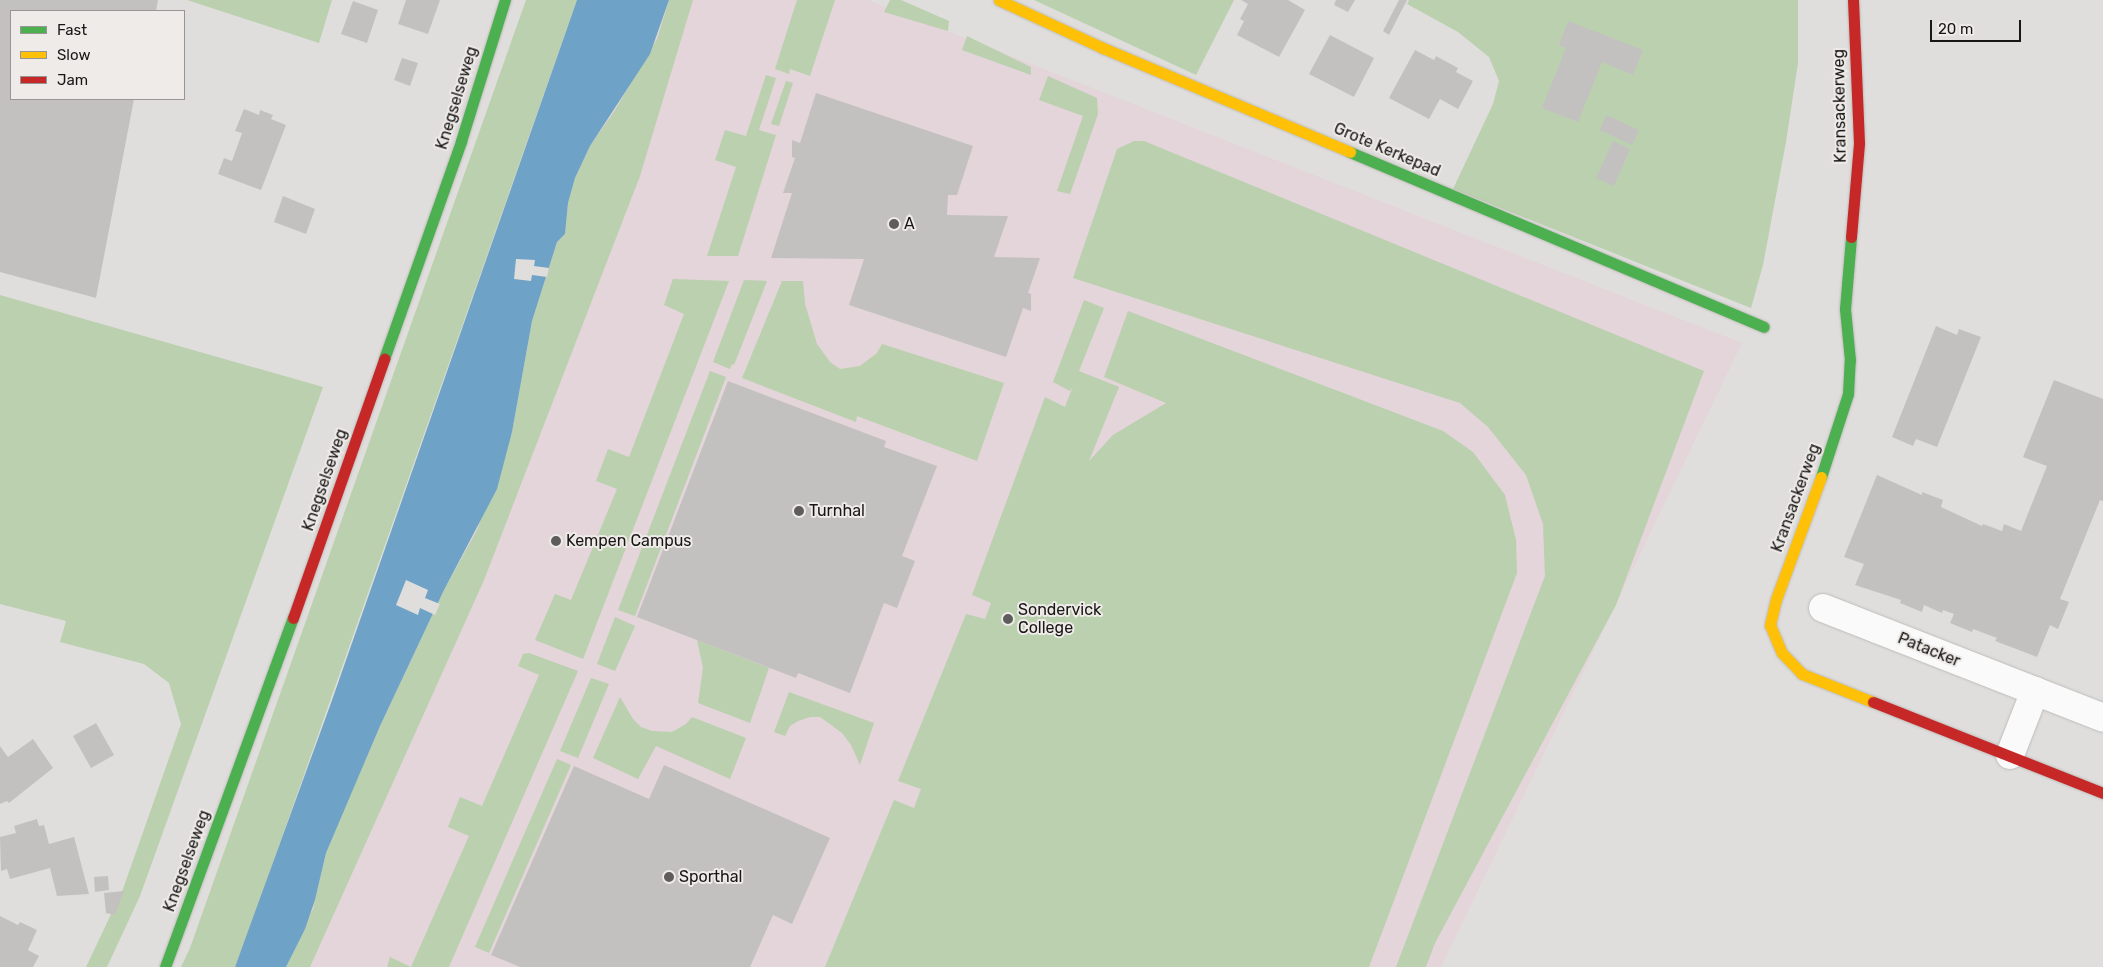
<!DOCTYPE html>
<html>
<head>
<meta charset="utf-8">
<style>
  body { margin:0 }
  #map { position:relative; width:2103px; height:967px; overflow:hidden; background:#e0dedc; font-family:Rubik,sans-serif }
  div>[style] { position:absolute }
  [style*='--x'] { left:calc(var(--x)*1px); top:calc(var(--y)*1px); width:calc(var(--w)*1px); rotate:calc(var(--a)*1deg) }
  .education>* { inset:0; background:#e3d5d9 }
  .green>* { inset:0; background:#bad0ae }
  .water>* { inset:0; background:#6fa2c7 }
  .pier>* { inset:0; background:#e0dedc }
  .building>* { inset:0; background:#c3c1c0 }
  .roads { filter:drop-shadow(0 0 1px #bdbcba) drop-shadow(0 0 1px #bdbcba) }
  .street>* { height:28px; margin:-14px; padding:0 14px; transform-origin:14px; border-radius:14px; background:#fafafa }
  .fast>* { height:11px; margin:-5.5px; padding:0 5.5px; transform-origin:5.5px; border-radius:5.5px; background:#4caf50 }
  .slow>* { height:11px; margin:-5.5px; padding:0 5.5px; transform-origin:5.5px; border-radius:5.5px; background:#ffc107 }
  .jam>* { height:11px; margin:-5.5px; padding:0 5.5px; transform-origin:5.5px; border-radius:5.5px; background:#c62828 }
  .dots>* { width:14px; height:14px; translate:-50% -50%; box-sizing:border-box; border:2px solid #eeebe8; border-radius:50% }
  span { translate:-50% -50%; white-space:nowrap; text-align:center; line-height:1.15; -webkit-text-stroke:4px #eeebe8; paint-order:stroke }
  .street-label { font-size:16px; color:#181716 }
  .poi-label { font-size:16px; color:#181716 }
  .left { translate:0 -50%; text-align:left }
  .legend { position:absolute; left:10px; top:10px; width:175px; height:90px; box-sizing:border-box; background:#eeebe8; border:1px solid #989694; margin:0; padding:6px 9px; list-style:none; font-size:15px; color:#181716 }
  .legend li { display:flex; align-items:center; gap:10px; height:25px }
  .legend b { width:25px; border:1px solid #989694 }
  .scale { position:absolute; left:1930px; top:20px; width:91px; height:22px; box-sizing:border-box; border:2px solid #181716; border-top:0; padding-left:6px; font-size:15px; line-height:18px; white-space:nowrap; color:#181716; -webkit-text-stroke:4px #eeebe8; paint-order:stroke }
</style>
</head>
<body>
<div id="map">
  <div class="education">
    <div style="clip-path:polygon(642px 0,868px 0,1742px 343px,1441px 967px,265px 967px)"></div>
  </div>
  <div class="green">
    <div style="clip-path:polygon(187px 0,332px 0,319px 43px)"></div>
    <div style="clip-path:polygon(526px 0,577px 0,249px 931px,235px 967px,181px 967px,190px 948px)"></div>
    <div style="clip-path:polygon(669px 0,693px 0,640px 176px,484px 580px,310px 967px,286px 967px,313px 909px,326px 853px,338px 823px,380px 726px,444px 590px,477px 530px,512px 432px,532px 321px,557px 242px,565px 234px,568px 203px,575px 178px,590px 146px,615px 110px,657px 39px)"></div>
    <div style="clip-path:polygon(797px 0,835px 0,810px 76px,790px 69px,789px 74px,775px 69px)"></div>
    <div style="clip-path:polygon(890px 0,901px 0,949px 21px,948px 31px,884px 12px)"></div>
    <div style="clip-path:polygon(1034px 0,1234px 0,1196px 75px)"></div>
    <div style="clip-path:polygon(1409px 0,1798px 0,1798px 63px,1786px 142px,1763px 265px,1751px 308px,1453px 189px,1493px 104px,1499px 81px,1489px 57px,1458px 32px,1407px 4px)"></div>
    <div style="clip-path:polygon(967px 36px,1031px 67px,1031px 75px,962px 50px)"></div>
    <div style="clip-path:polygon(766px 75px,776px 78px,759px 130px,776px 135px,738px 256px,707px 256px,736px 167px,715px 160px,725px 130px,746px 136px)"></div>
    <div style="clip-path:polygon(1048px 76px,1097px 98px,1098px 114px,1070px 194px,1057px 191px,1083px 116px,1039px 100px)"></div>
    <div style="clip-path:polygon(786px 81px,793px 83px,779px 126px,771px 124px)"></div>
    <div style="clip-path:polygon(1134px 141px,1144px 141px,1704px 371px,1616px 605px,1435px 943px,1426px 967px,1396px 967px,1545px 576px,1543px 524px,1526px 475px,1488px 427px,1460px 403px,1073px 278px,1117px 149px)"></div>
    <div style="clip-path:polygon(673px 279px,729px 281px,583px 659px,535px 640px,555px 594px,571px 600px,617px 489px,596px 481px,608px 449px,629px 457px,684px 314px,664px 305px)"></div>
    <div style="clip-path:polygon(744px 280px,767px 281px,734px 365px,732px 364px,730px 369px,713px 362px)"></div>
    <div style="clip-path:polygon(782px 281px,803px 281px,805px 304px,817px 344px,830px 362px,840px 369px,860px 366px,877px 353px,882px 344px,1004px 383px,977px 461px,857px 416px,856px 422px,742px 378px)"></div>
    <div style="clip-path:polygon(0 295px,323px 387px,140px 896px,107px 967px,86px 967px,123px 889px,181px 724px,169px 683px,144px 664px,60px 642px,66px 621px,0 604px)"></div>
    <div style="clip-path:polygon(1084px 300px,1104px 308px,1079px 371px,1119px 387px,1089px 461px,1113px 435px,1166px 403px,1104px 377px,1128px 311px,1443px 431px,1473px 452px,1505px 495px,1516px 540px,1517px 573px,1369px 967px,825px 967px,894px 800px,914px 808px,921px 789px,898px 781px,966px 614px,985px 619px,991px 603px,972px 595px,1045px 397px,1065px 407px,1073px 386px,1070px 391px,1053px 382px)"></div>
    <div style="clip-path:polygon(710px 371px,726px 377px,635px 616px,618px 610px)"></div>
    <div style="clip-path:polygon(615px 617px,635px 626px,615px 671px,597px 664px)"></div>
    <div style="clip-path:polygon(697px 640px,769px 668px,750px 723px,698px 703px,703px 668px)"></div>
    <div style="clip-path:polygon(529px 653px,578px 671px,449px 967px,387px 967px,390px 957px,411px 967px,469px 836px,448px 827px,460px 797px,482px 806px,539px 675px,518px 666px,523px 654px)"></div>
    <div style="clip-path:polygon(591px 678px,609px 684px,578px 758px,560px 751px)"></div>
    <div style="clip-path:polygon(789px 692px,874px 723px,860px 765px,851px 745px,842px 733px,820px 717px,810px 717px,798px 721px,790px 726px,785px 736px,774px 732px)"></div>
    <div style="clip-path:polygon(620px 697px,633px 719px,641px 727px,652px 731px,672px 732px,686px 724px,692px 717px,746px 738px,730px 779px,656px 746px,638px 779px,593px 758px)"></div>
    <div style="clip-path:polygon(557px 759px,571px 765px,489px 953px,475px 947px)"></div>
  </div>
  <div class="water">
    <div style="clip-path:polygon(577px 0,669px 0,650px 54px,590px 146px,575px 178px,568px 203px,565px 234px,557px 242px,532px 321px,512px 432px,497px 489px,444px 590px,380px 726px,326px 853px,315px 900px,305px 929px,286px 967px,235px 967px,331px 703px)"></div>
  </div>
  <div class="pier">
    <div style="clip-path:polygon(516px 259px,535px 260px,534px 266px,549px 268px,547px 277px,532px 275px,531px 281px,514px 279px)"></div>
    <div style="clip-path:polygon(406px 580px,428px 590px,425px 598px,440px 604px,435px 615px,420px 608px,418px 615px,396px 605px)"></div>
  </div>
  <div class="building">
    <div style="clip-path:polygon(0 0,158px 0,156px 11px,11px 11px,11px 99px,134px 99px,96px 298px,0 272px)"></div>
    <div style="clip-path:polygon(406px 0,440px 0,428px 34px,398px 24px)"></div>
    <div style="clip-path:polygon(1241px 0,1288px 0,1305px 10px,1279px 57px,1237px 35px,1244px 21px,1240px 19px,1248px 4px)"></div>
    <div style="clip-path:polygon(1336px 0,1355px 0,1348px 12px,1334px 5px)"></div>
    <div style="clip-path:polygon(1399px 0,1407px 0,1389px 35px,1383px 31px)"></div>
    <div style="clip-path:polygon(353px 1px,378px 10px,367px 43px,341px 34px)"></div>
    <div style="clip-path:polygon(1568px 21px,1643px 50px,1633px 75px,1602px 62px,1578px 122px,1542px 108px,1566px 48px,1559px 45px)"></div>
    <div style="clip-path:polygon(1330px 35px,1374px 58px,1354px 97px,1309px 74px)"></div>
    <div style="clip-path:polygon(1415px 50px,1434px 60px,1436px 56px,1458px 68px,1456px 72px,1473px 81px,1458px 109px,1440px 99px,1429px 119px,1389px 98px)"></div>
    <div style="clip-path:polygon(402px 58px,418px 63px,410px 86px,394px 80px)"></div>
    <div style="clip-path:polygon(816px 93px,973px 146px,957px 195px,948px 195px,947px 215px,1008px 216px,994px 257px,1040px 258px,1028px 293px,1031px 294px,1031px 311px,1023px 308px,1006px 357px,849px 305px,864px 259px,771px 258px,792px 193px,783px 193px,795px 158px,792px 157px,792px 140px,800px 143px)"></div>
    <div style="clip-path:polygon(244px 109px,259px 115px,260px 110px,273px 115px,271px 119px,286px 125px,261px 190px,218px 174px,224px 158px,232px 161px,242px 133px,235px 131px)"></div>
    <div style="clip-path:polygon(1606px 115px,1639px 130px,1632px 145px,1600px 130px)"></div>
    <div style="clip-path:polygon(1613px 141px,1630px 149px,1614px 186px,1596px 178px)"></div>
    <div style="clip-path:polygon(283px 196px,315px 209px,306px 234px,274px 222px)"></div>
    <div style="clip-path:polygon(1936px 326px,1957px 335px,1959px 329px,1981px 337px,1937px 447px,1916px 439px,1913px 446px,1892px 437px)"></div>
    <div style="clip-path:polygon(2054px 380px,2103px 399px,2103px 501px,2100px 500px,2060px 599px,2069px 602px,2058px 629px,2050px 625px,2037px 657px,1995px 641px,1997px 638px,1973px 629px,1972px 632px,1950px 623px,1954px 614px,1943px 610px,1942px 613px,1924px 605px,1922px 612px,1900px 603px,1901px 600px,1855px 585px,1864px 564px,1844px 557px,1877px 475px,1922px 495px,1922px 492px,1943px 500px,1941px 507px,1982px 526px,1983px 524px,2002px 531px,2004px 524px,2021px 531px,2047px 466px,2023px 457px)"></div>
    <div style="clip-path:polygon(728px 381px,886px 441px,884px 447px,937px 466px,902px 556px,915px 561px,897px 608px,884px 603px,850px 693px,798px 673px,796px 678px,637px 617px)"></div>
    <div style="clip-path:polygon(96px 723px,114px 755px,91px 768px,73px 736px)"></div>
    <div style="clip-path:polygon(33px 739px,53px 768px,9px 803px,7px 801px,0 804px,0 746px,8px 757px)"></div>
    <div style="clip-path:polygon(664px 765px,830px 838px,792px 924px,773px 915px,750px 967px,520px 967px,491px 955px,574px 766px,649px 799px)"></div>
    <div style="clip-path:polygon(37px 819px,39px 826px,44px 825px,49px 844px,74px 837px,89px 894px,57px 896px,50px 868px,10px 879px,7px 869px,1px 871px,0 837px,16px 833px,14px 826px)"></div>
    <div style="clip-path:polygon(108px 876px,109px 890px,95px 892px,94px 877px)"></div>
    <div style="clip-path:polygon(124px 891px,115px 915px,106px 913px,104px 893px)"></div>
    <div style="clip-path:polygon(0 916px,18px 925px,20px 922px,37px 930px,28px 950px,39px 956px,33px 967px,0 967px)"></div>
  </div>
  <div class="roads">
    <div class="street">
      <div style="--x:1823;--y:608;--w:301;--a:21.4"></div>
      <div style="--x:2010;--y:755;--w:69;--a:-68.7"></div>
    </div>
    <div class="fast">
      <div style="--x:1350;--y:152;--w:449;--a:22.9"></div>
      <div style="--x:384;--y:359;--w:231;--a:-70.5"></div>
      <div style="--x:461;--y:141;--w:148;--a:-72.7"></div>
      <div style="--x:1821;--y:477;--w:87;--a:-72"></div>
      <div style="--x:1848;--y:394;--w:34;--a:-87"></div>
      <div style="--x:1850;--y:360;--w:51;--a:-95.6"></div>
      <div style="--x:1845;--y:309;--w:72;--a:-85.2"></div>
      <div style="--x:165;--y:967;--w:372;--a:-69.9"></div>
    </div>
    <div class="slow">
      <div style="--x:999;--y:0;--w:115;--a:24.8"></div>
      <div style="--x:1103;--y:48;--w:268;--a:22.8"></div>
      <div style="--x:1821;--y:477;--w:130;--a:110.2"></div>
      <div style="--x:1776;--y:599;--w:27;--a:103"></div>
      <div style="--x:1770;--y:625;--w:30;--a:67"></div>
      <div style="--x:1782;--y:653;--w:29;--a:46"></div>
      <div style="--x:1802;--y:674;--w:76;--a:21.5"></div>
    </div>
    <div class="jam">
      <div style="--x:1851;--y:237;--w:94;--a:-85.1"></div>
      <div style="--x:1859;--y:143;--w:143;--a:-92.4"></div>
      <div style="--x:293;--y:618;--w:275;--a:-70.6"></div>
      <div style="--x:1873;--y:702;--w:247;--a:21.6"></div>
    </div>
  </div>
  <div class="dots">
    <div style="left:894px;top:224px;background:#5e5d5b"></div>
    <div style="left:799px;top:511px;background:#5e5d5b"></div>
    <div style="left:556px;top:541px;background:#5e5d5b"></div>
    <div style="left:1008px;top:619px;background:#5e5d5b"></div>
    <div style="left:669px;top:877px;background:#5e5d5b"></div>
  </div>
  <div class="street-label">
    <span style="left:457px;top:98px;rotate:-73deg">Knegselseweg</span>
    <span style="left:1840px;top:106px;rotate:-91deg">Kransackerweg</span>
    <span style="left:1387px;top:150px;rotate:23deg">Grote Kerkepad</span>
    <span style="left:325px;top:480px;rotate:-71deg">Knegselseweg</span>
    <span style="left:1796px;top:498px;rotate:-70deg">Kransackerweg</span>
    <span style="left:1929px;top:650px;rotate:22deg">Patacker</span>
    <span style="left:187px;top:861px;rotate:-70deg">Knegselseweg</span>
  </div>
  <div class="poi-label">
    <span class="left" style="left:904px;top:224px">A</span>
    <span class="left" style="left:809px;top:511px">Turnhal</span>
    <span class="left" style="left:566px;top:541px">Kempen Campus</span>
    <span class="left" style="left:1018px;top:619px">Sondervick<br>College</span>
    <span class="left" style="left:679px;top:877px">Sporthal</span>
  </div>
  <ul class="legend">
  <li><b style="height:6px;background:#4caf50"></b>Fast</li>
  <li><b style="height:6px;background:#ffc107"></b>Slow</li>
  <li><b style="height:6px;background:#c62828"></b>Jam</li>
  </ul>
  <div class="scale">20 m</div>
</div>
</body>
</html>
